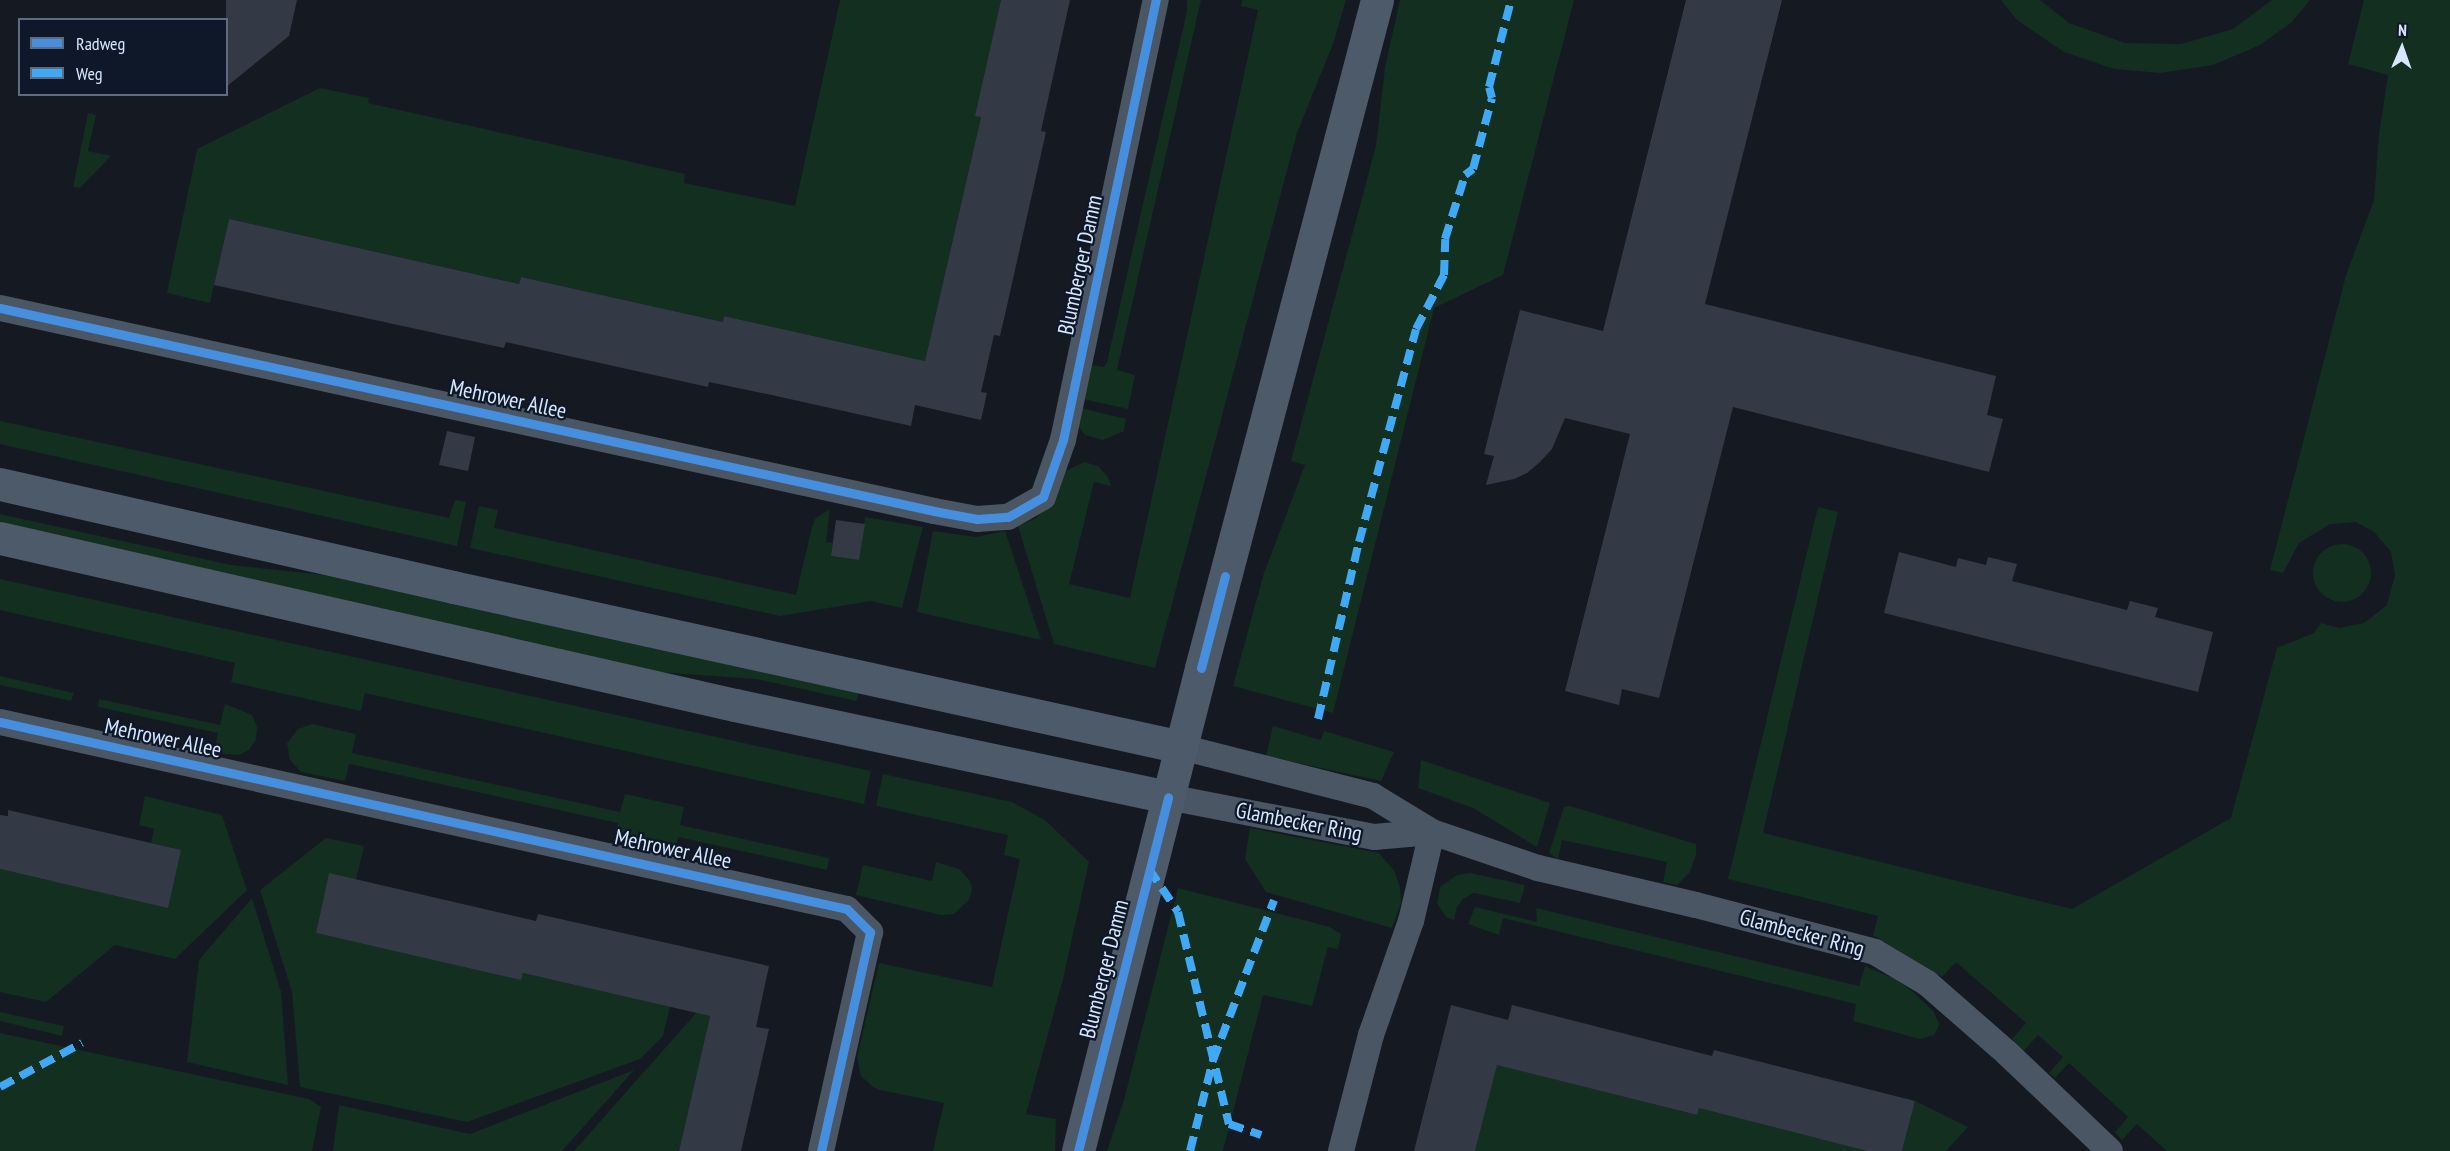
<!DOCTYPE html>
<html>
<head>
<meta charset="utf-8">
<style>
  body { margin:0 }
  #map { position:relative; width:2450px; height:1151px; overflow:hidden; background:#151922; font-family:"PT Sans Narrow",sans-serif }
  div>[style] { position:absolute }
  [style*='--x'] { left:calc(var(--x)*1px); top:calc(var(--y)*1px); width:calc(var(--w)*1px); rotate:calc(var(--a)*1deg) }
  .green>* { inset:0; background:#122f20 }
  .round { border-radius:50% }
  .building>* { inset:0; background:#333945 }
  .minor>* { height:26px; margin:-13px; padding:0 13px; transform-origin:13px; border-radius:13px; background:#4a5663 }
  .secondary>* { height:33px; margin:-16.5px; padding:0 16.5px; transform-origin:16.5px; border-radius:16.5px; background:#4d5a69 }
  .quiet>* { height:8px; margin-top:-4px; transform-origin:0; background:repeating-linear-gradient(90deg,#3fa9f5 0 15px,transparent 0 23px) }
  .cycleway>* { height:9px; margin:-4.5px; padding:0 4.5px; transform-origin:4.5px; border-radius:4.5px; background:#468fdf }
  span { translate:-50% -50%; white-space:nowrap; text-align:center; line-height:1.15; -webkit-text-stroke:4.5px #0f1828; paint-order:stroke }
  .street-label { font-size:22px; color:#d7e7ff }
  .legend { position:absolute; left:18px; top:18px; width:210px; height:78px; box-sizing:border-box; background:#0f1828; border:2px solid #5f6b7e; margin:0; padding:8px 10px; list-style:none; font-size:18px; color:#d7e7ff }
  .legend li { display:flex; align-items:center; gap:12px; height:30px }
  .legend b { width:30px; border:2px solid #5f6b7e }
  .north { position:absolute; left:2372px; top:18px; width:60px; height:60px; -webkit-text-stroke:4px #0f1828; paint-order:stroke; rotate:2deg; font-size:16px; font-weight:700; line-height:24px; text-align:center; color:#d7e7ff }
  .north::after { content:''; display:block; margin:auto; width:21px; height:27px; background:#d7e7ff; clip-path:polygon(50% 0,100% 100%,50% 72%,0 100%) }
</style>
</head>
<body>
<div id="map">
  <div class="green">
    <div style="clip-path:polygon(840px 0,1001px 0,976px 116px,981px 117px,925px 361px,724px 316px,723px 322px,521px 277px,519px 284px,229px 219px,210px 303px,167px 293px,197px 149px,320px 88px,369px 98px,368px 103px,685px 174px,684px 183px,795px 206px)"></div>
    <div style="clip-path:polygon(1187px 0,1201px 0,1117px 370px,1135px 375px,1128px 409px,1079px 398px,1086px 364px,1104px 367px,1107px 362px,1187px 11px)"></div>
    <div style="clip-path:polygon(1242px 0,1346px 0,1333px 44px,1297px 133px,1155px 668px,1054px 644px,1018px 526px,1036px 518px,1047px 507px,1066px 471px,1084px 462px,1098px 466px,1108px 477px,1111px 486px,1094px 482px,1069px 584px,1130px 598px,1258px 10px,1241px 6px)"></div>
    <div style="clip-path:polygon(1400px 0,1574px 0,1503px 275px,1434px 308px,1333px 713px,1233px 686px,1264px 573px,1305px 465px,1291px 461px,1376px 146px,1385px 67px)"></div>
    <div style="clip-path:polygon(2001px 0,2040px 0,2069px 23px,2125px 43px,2181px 44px,2233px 29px,2272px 0,2310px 0,2292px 22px,2260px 45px,2213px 65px,2160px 73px,2114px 69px,2064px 52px,2017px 20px)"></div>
    <div style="clip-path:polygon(2364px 0,2450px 0,2450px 1151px,2167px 1151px,2137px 1124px,2122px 1140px,2115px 1132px,2128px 1117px,2069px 1063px,2055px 1078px,2049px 1073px,2063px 1057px,2038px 1035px,2024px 1051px,2012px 1039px,2026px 1023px,1956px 962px,1942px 977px,1873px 935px,1878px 916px,1728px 879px,1818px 507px,1838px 512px,1763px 833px,2072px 909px,2231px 818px,2277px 648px,2314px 633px,2321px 623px,2339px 628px,2364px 623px,2387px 605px,2395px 575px,2391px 552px,2374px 532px,2356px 522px,2330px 524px,2299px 543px,2283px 573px,2270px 570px,2346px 275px,2374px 200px,2379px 134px,2388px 75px,2348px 64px)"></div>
    <div style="clip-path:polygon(88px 113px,96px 115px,88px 151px,111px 156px,80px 188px,73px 187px)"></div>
    <div style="clip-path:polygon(1077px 407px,1126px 419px,1124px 431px,1103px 440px,1085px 435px,1078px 426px)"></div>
    <div style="clip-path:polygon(0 421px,449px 518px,455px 500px,466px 502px,457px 546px,0 444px)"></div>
    <div style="clip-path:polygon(479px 506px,498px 510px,494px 528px,796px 595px,812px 527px,815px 519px,823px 513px,830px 509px,826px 542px,833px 543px,831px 556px,859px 560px,865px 517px,923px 527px,902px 608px,871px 601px,780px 616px,470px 548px)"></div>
    <div style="clip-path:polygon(0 514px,231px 565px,343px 577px,859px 691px,857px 701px,756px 679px,657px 672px,0 526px)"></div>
    <div style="clip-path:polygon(933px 531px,976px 537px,1005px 531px,1041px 640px,917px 612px)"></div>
    <div class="round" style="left:2313px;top:544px;width:58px;height:58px"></div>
    <div style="clip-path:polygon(0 579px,871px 771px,864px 804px,365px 693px,361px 711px,231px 682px,235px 663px,0 610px)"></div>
    <div style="clip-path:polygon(0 676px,74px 693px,71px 701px,0 685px)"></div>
    <div style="clip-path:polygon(99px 699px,220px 725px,225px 704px,252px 715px,257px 727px,256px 739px,249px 750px,239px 755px,214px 753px,218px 733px,98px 707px)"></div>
    <div style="clip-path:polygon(312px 724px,356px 734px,352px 753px,620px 812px,625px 794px,684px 807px,680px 825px,829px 858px,827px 870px,678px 837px,674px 854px,614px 841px,618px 823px,349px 764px,345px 781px,301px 772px,290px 760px,287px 743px,298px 729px)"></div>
    <div style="clip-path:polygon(1273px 726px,1321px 740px,1324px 731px,1394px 752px,1381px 781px,1266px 756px)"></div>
    <div style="clip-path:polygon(1421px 760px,1550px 803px,1537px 847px,1473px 808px,1418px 788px)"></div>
    <div style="clip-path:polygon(883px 774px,1012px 802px,1045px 820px,1089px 862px,1063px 979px,1026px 1114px,1056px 1119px,1055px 1151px,933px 1151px,944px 1103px,880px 1090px,873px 1087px,861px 1076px,857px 1057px,879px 963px,992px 987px,1020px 859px,1004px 855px,1008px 835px,876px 806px)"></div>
    <div style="clip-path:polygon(145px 796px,222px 815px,247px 890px,175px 959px,115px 945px,46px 1002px,0 992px,0 869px,51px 881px,181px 851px,151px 843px,154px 829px,139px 825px)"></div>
    <div style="clip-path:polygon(1570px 806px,1696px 844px,1696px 855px,1690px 872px,1677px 885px,1663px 882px,1667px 862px,1562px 840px,1558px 859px,1549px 853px,1564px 807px)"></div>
    <div style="clip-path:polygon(1250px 828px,1379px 853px,1395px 872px,1400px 888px,1401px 903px,1392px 928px,1266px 892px,1245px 859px)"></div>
    <div style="clip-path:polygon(326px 838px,364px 846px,356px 880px,329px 874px,316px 933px,521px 979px,523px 973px,670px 1006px,663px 1036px,640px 1059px,467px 1122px,300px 1087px,292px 992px,260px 890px)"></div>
    <div style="clip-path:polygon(936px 862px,959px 869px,970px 881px,972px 889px,969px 900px,954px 914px,941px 915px,856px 895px,863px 865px,932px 881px)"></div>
    <div style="clip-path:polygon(1470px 873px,1525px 885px,1520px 903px,1474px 893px,1463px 899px,1457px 907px,1454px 920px,1446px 917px,1437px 903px,1440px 887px,1457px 875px)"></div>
    <div style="clip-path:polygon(1178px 888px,1330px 927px,1341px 934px,1338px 949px,1328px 947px,1312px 1006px,1263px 995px,1223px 1151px,1107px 1151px,1124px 1100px)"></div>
    <div style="clip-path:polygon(252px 898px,281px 992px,288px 1085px,187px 1062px,199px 960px)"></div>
    <div style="clip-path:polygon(1475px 907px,1537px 922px,1536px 908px,1859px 986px,1865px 966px,1897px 980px,1913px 992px,1934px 1012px,1939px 1024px,1937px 1030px,1934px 1035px,1920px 1039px,1853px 1021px,1856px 1004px,1503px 918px,1499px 935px,1468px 924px)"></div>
    <div style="clip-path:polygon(0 1012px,64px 1026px,62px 1036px,0 1021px)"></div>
    <div style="clip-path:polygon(697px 1012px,710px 1016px,679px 1151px,574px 1151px)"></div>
    <div style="clip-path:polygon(0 1033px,309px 1099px,321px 1107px,312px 1151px,0 1151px)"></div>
    <div style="clip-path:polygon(1496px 1064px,1696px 1115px,1699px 1108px,1867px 1151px,1475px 1151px)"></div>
    <div style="clip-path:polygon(634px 1070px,562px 1151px,333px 1151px,339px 1105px,470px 1134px)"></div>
    <div style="clip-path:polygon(1915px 1101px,1968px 1127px,1946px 1151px,1902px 1151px)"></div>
  </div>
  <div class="building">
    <div style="clip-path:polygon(226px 0,297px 0,289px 36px,226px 87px)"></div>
    <div style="clip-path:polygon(1001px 0,1070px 0,1041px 131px,1046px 132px,1004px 319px,1000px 336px,994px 335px,981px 392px,987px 393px,981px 420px,915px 405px,911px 426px,767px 394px,709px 382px,708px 387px,506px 342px,504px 348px,214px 285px,229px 219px,519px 284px,521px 277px,723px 322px,724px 316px,925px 361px,981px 117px,975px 116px)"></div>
    <div style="clip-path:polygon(1686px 0,1782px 0,1705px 304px,1996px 376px,1987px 415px,2003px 419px,1989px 472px,1733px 407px,1659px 698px,1622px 689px,1619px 705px,1565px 691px,1630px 434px,1565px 418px,1552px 449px,1540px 462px,1527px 473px,1514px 479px,1486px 485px,1494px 456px,1484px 454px,1520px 310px,1603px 331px)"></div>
    <div style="clip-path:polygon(447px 431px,475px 437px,468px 471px,439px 465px)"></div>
    <div style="clip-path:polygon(836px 520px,865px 524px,859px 560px,831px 556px)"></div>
    <div style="clip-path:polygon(1899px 552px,1956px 567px,1958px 558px,1986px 565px,1988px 557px,2017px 564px,2012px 581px,2127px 610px,2130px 601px,2158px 608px,2155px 617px,2213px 632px,2198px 692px,1884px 613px)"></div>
    <div style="clip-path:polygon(8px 810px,181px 850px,168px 908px,0 869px,0 815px,8px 816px)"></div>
    <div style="clip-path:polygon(329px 873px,536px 921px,538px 914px,769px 966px,756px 1027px,769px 1029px,741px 1151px,679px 1151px,710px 1016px,523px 973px,521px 980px,316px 933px)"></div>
    <div style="clip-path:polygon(1451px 1005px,1508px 1020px,1512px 1005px,1712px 1056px,1714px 1050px,1915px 1101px,1902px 1151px,1867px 1151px,1699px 1108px,1697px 1115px,1497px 1065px,1475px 1151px,1414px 1151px)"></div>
  </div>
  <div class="minor">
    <div style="--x:0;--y:308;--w:956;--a:12.26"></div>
    <div style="--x:934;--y:511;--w:44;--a:10.5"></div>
    <div style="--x:977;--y:519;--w:31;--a:-4"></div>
    <div style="--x:1008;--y:517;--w:40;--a:-29.7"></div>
    <div style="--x:1043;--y:497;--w:60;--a:-70.7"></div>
    <div style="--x:1063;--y:440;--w:450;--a:-78.1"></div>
    <div style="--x:0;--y:722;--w:867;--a:12.45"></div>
    <div style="--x:847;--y:909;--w:33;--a:45"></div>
    <div style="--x:870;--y:932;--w:224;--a:102.6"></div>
    <div style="--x:1181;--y:747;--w:198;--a:14.3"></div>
    <div style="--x:1373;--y:796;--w:69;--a:31.4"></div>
    <div style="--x:1432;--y:832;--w:112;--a:18.8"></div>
    <div style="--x:1538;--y:868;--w:162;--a:13.2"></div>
    <div style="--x:1696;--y:905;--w:185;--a:14.7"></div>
    <div style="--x:1875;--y:952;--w:61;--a:30.8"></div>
    <div style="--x:1927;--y:983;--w:106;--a:41.2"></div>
    <div style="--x:2007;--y:1053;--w:142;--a:43.6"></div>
    <div style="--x:1168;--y:797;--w:210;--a:11"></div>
    <div style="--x:1374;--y:837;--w:58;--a:-4.9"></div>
    <div style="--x:1341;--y:1151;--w:120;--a:-75.5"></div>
    <div style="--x:1371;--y:1035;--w:121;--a:-70.7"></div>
    <div style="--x:1411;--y:921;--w:91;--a:-76.7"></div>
  </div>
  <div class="secondary">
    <div style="--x:0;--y:484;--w:465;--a:12.8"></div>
    <div style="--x:453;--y:587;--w:745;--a:12.4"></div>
    <div style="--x:0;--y:538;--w:754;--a:12.8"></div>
    <div style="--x:735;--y:705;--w:443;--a:12"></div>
    <div style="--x:1078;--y:1151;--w:498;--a:-75.7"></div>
    <div style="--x:1201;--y:668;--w:691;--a:-75.24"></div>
  </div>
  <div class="quiet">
    <div style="--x:1318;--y:719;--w:182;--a:-77"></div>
    <div style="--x:1359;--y:542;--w:220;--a:-75"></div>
    <div style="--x:1416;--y:329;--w:61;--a:-62.6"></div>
    <div style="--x:1444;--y:275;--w:36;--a:-88"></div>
    <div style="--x:1445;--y:239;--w:67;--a:-72.6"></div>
    <div style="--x:1465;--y:175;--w:10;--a:-37"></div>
    <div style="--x:1473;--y:169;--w:73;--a:-75"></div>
    <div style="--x:1492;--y:98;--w:11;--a:-105"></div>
    <div style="--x:1489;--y:87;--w:90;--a:-75.8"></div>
    <div style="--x:1149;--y:869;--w:52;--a:56"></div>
    <div style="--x:1178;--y:912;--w:218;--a:76.5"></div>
    <div style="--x:1229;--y:1124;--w:34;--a:19"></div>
    <div style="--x:0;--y:1087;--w:93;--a:-28.2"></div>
    <div style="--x:1190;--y:1151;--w:94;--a:-75.8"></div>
    <div style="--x:1213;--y:1060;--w:171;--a:-69.1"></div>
  </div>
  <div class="cycleway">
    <div style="--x:0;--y:308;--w:956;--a:12.26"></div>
    <div style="--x:934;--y:511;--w:44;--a:10.5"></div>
    <div style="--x:977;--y:519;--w:31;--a:-4"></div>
    <div style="--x:1008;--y:517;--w:40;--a:-29.7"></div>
    <div style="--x:1043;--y:497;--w:60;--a:-70.7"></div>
    <div style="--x:1063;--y:440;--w:450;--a:-78.1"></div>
    <div style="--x:1201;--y:668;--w:95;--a:-75.4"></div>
    <div style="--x:0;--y:722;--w:867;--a:12.45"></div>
    <div style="--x:847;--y:909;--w:33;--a:45"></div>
    <div style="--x:870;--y:932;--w:224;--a:102.6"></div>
    <div style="--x:1078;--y:1151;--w:365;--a:-75.7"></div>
  </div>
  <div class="street-label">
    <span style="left:1080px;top:265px;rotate:-78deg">Blumberger Damm</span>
    <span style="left:508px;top:399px;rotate:12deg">Mehrower Allee</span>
    <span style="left:163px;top:738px;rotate:12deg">Mehrower Allee</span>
    <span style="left:1299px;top:822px;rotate:11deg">Glambecker Ring</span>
    <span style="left:673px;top:849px;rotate:12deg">Mehrower Allee</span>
    <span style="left:1802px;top:933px;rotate:15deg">Glambecker Ring</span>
    <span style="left:1104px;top:969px;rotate:-76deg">Blumberger Damm</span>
  </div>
  <ul class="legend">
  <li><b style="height:8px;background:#468fdf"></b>Radweg</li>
  <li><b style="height:8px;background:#3fa9f5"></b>Weg</li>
  </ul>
  <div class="north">N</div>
</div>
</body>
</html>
